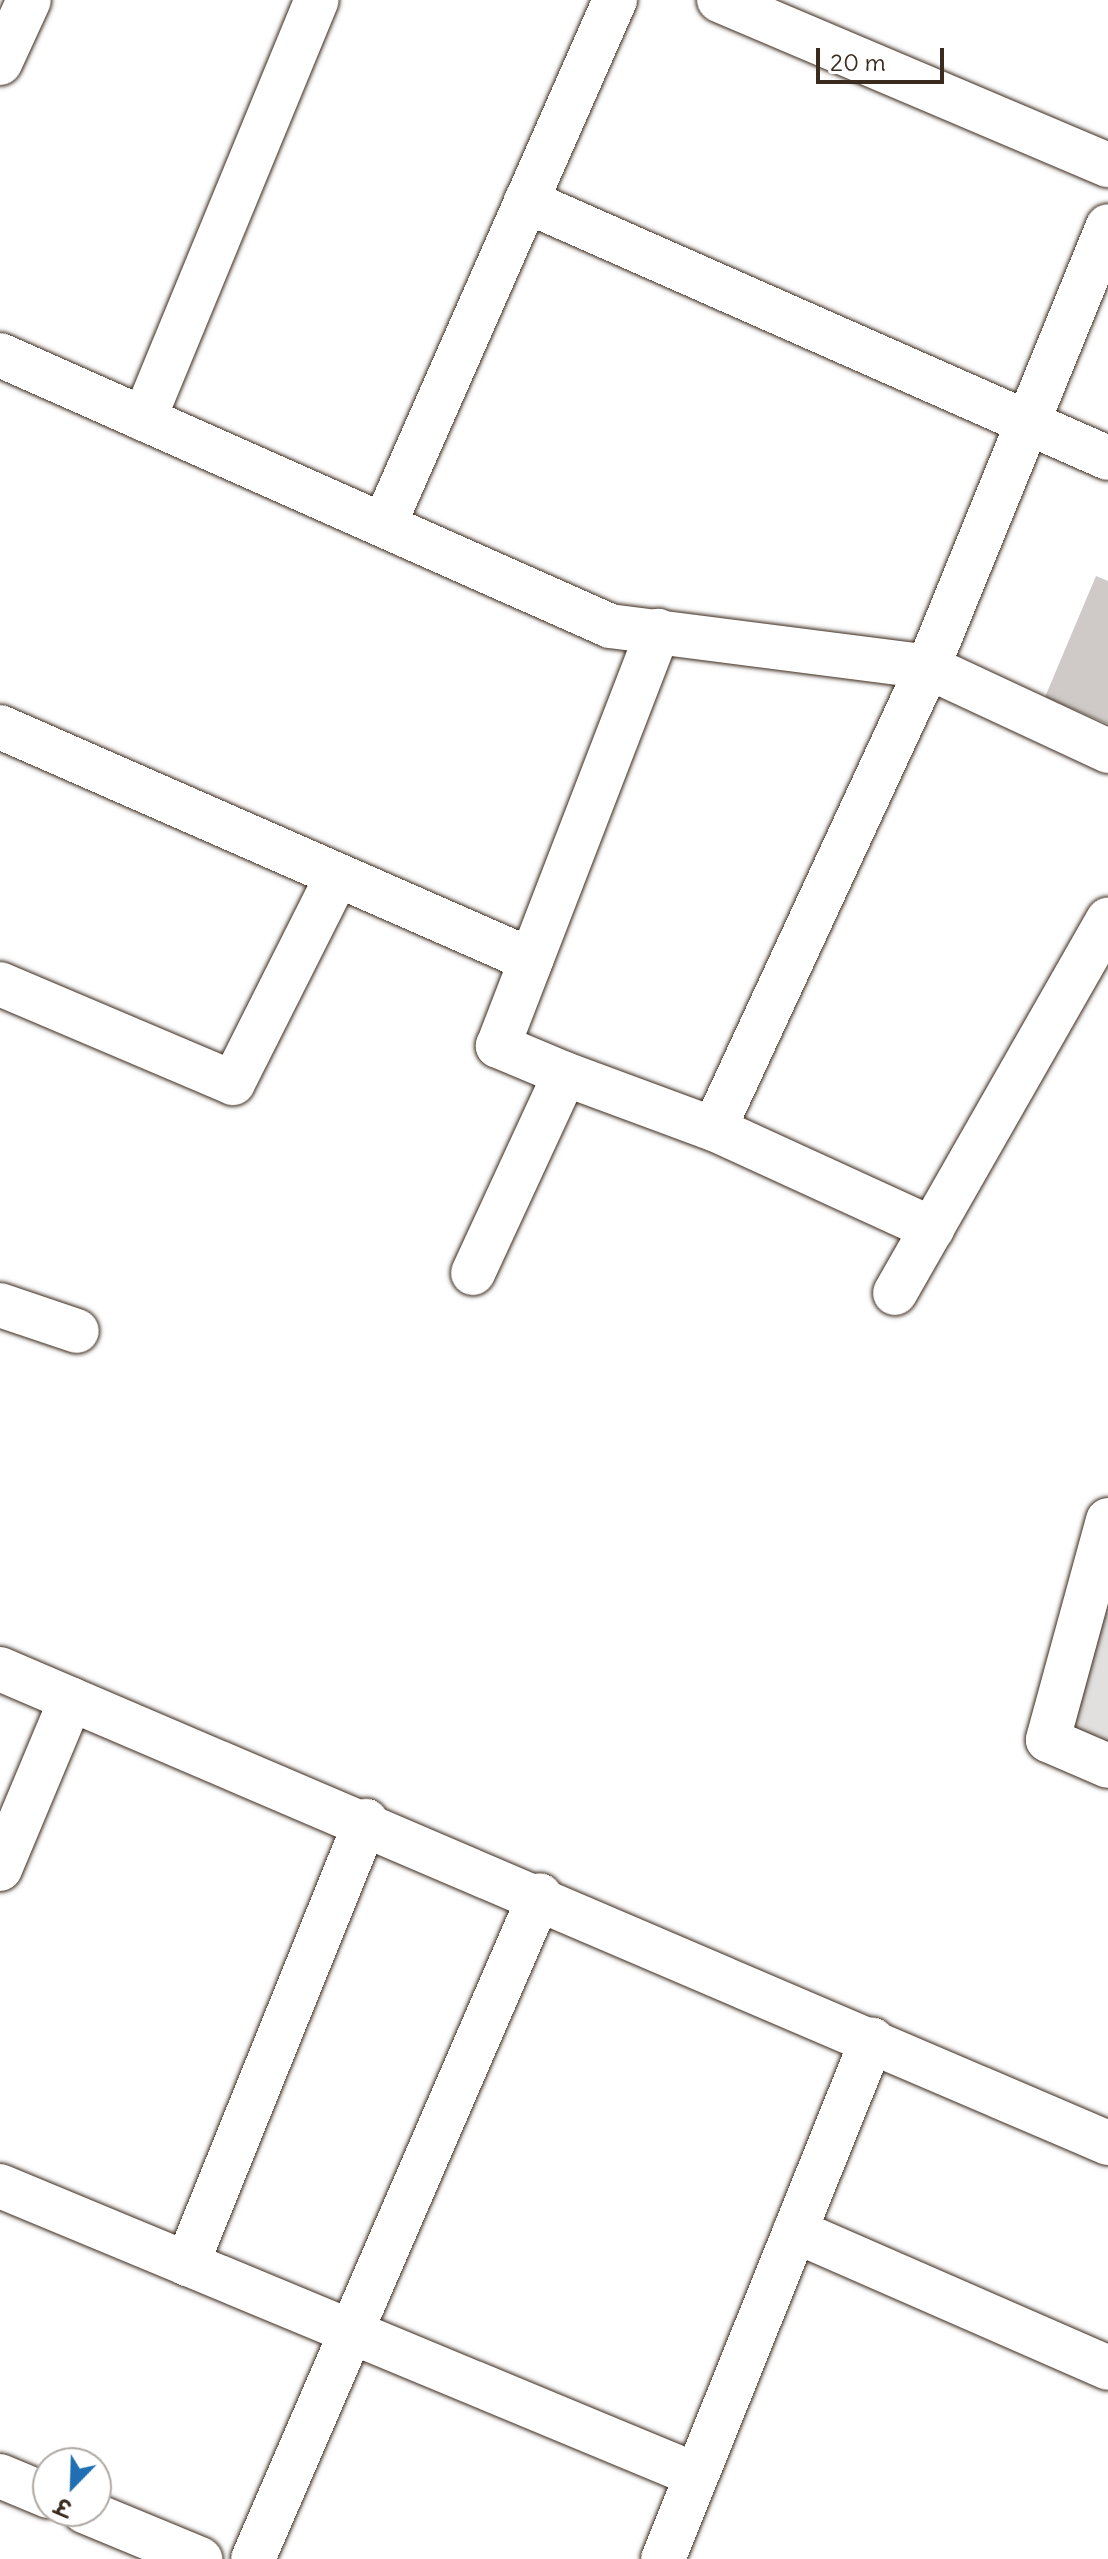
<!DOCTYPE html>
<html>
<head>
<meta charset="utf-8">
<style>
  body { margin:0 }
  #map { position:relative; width:1108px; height:2559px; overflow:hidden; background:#fff; font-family:Delius,"Playpen Sans Deva",sans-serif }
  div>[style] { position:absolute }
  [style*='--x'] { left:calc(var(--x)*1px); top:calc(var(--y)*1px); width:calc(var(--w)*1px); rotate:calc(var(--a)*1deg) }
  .green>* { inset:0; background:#e2e0de }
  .building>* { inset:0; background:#cfcac7 }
  .roads { filter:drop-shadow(0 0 2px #3b2a1e) drop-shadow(0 0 2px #3b2a1e) }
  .minor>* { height:44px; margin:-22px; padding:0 22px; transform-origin:22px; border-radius:22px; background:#fff }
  span { translate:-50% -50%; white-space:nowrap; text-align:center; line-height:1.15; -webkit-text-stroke:6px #fff; paint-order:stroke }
  .north { position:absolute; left:32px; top:2447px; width:80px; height:80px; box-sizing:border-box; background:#fff; border:2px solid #b1aaa5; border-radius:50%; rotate:203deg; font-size:22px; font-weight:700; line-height:32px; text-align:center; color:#3b2a1e }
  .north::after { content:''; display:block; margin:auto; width:28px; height:36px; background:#1f6fb2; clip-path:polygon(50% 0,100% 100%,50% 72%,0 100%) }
  .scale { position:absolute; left:816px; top:48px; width:128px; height:36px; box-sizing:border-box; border:4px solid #3b2a1e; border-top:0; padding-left:10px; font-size:24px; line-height:28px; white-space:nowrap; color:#3b2a1e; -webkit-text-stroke:6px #fff; paint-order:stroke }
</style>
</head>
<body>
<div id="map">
  <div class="green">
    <div style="clip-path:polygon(1108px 1603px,1108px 1761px,1052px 1737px)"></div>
  </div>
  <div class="building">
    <div style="clip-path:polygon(1096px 576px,1108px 581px,1108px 724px,1045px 697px)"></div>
  </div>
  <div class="roads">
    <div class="minor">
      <div style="--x:719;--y:0;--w:423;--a:23"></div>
      <div style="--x:0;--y:63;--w:69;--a:-65.3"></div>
      <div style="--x:526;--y:201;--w:636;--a:23.83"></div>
      <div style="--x:0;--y:355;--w:667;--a:23.95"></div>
      <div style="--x:610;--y:626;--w:321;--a:7.3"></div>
      <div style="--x:928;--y:667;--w:199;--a:25"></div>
      <div style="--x:144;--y:419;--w:453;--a:-67.6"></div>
      <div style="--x:384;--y:525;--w:574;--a:-66.25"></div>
      <div style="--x:0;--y:727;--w:580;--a:23.69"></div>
      <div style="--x:0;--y:984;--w:253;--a:23"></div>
      <div style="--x:233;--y:1083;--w:232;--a:-63.3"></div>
      <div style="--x:565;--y:1074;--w:73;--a:-157.3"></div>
      <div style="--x:498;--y:1046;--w:445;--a:-68.9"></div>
      <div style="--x:714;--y:1129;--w:240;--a:24.6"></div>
      <div style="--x:473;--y:1273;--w:219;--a:-65.2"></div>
      <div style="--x:565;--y:1074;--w:159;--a:20.3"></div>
      <div style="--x:714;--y:1129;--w:509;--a:-65.15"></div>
      <div style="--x:928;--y:667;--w:476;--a:-67.8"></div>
      <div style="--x:895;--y:1293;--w:430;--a:-60.3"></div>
      <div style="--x:0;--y:1305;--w:81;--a:18.7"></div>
      <div style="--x:1108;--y:1520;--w:228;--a:105.3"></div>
      <div style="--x:1048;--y:1740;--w:65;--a:23.4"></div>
      <div style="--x:0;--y:1669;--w:1205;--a:23.16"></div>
      <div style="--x:0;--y:1869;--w:184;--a:-67.3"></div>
      <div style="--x:0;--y:2186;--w:754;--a:22.55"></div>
      <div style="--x:795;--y:2231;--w:342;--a:23.6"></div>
      <div style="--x:187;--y:2264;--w:478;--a:-68"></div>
      <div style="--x:0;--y:2476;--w:52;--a:22.6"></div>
      <div style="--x:84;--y:2511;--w:126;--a:22.5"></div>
      <div style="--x:253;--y:2559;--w:723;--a:-66.62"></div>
      <div style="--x:663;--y:2559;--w:560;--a:-68.07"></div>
    </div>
  </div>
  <div class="north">उ</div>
  <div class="scale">20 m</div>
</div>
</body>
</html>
